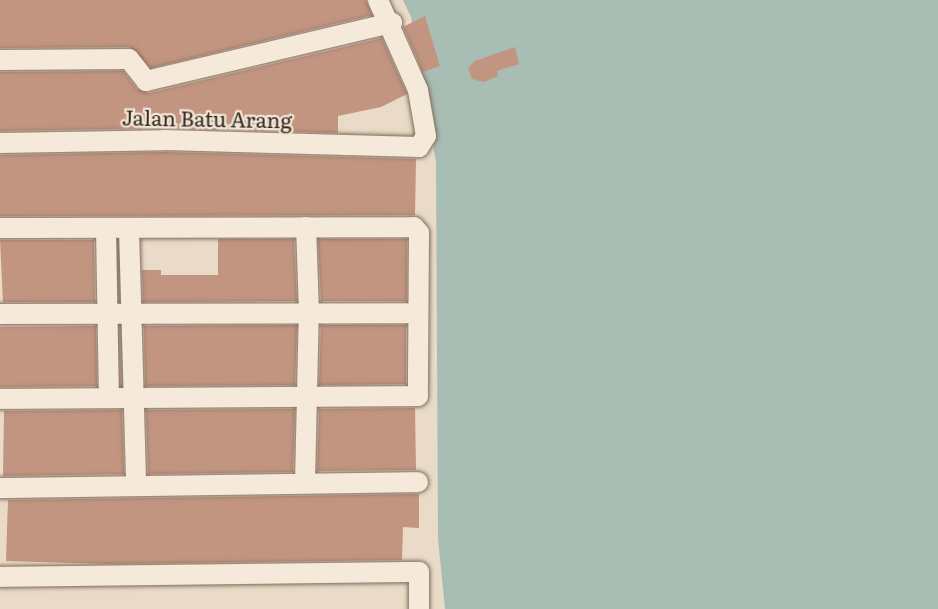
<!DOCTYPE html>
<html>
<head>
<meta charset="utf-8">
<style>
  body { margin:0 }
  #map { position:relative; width:938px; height:609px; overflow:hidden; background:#e9dbc7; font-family:Literata,serif }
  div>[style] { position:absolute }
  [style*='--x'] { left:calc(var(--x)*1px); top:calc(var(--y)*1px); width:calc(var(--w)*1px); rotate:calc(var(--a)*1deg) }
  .water>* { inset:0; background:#a8bdb4 }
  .building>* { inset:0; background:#c29581 }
  .roads { filter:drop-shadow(0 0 2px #826d5e) drop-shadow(0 0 2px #826d5e) }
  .minor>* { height:20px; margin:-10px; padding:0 10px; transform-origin:10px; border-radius:10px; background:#f5e9d9 }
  span { translate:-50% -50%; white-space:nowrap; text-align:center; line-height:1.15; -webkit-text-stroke:4.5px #f1e6d6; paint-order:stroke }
  .street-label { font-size:21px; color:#342820 }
</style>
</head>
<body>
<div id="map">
  <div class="water">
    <div style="clip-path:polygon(403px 0,938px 0,938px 609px,445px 609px,438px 539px,436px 162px,411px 17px)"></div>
  </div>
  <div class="building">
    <div style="clip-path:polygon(0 0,366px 0,372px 15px,151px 68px,129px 47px,0 48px)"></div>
    <div style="clip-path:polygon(425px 16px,440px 66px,423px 72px,403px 27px)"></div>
    <div style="clip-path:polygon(382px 38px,407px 94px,381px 107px,338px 116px,338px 133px,164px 128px,0 131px,0 72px,123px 71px,137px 89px,149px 93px)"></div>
    <div style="clip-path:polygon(515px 47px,519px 64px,497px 71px,498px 76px,484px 82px,472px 79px,468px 68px,475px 61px)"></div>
    <div style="clip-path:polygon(164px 152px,416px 159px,415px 215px,0 216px,0 155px)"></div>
    <div style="clip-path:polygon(218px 239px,294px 239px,297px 301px,143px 302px,142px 270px,161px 270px,161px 275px,218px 275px)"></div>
    <div style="clip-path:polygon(318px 239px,407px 239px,407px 301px,321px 301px)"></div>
    <div style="clip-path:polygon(0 240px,94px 240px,95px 302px,3px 302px)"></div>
    <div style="clip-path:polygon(297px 325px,295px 385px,145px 386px,144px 326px)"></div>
    <div style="clip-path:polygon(321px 325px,406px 325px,406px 384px,319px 385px)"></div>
    <div style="clip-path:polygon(96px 326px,97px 386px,0 387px,0 327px)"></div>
    <div style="clip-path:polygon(415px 408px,416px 470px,317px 471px,319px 409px)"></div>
    <div style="clip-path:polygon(295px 409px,293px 472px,148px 474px,146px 410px)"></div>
    <div style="clip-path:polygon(122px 410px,124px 474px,3px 476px,4px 411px)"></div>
    <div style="clip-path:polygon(419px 494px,419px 528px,403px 527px,402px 560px,107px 564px,6px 561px,8px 500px)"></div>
  </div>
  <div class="roads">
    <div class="minor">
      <div style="--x:0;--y:60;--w:129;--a:-0.4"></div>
      <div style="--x:129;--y:59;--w:28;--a:52"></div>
      <div style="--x:146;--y:81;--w:253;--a:-13.3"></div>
      <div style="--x:0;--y:143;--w:164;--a:-1"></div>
      <div style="--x:164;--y:140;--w:255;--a:1.6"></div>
      <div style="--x:419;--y:147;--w:13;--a:-58"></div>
      <div style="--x:426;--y:136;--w:47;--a:-99.9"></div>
      <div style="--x:418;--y:90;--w:98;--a:-114"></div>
      <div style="--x:0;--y:228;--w:414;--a:-0.1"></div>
      <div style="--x:414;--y:227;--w:8;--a:50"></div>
      <div style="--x:419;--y:233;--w:163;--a:90.4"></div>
      <div style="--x:418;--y:396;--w:418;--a:179.6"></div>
      <div style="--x:106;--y:229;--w:168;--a:89"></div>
      <div style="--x:129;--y:229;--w:256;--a:88.4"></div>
      <div style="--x:0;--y:314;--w:417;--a:-0.1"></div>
      <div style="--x:305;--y:482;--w:170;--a:-88.7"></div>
      <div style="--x:309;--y:312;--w:85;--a:-92"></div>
      <div style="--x:0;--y:488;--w:418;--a:-0.8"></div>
      <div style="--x:0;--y:577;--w:419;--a:-0.7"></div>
      <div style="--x:419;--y:572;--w:37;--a:90"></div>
    </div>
  </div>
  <div class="street-label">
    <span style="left:207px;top:118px;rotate:1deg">Jalan Batu Arang</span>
  </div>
</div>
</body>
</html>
